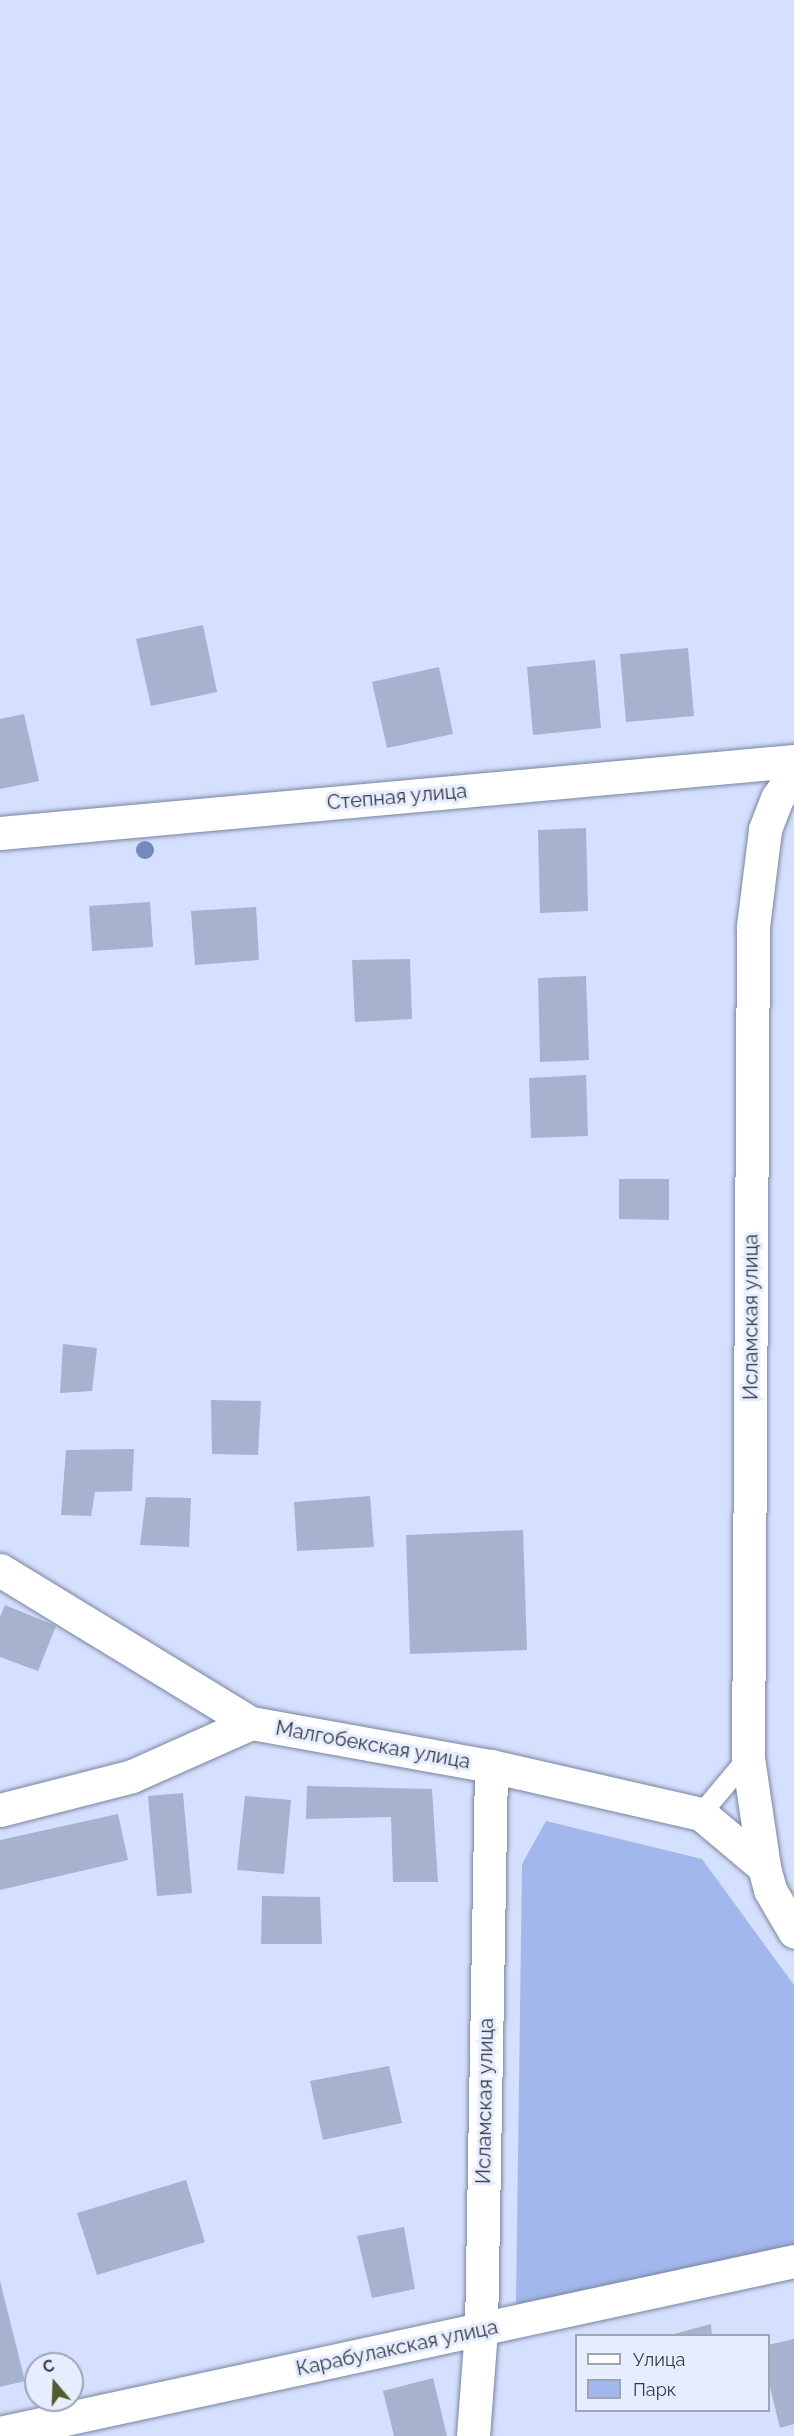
<!DOCTYPE html>
<html>
<head>
<meta charset="utf-8">
<style>
  body { margin:0 }
  #map { position:relative; width:794px; height:2436px; overflow:hidden; background:#d4e0fd; font-family:Raleway,sans-serif }
  div>[style] { position:absolute }
  [style*='--x'] { left:calc(var(--x)*1px); top:calc(var(--y)*1px); width:calc(var(--w)*1px); rotate:calc(var(--a)*1deg) }
  .green>* { inset:0; background:#a2b7eb }
  .building>* { inset:0; background:#a6b2ce }
  .roads { filter:drop-shadow(0 0 2px #79849f) drop-shadow(0 0 2px #79849f) }
  .service>* { height:20px; margin:-10px; padding:0 10px; transform-origin:10px; border-radius:10px; background:#fff }
  .minor>* { height:33px; margin:-16.5px; padding:0 16.5px; transform-origin:16.5px; border-radius:16.5px; background:#fff }
  .tertiary>* { height:33px; margin:-16.5px; padding:0 16.5px; transform-origin:16.5px; border-radius:16.5px; background:#fff }
  .trees>* { width:18px; height:18px; margin:-9px; border-radius:50%; background:#7689bf }
  span { translate:-50% -50%; white-space:nowrap; text-align:center; line-height:1.15; -webkit-text-stroke:6px #e6edff; paint-order:stroke }
  .street-label { font-size:20px; color:#333843 }
  .legend { position:absolute; left:575px; top:2334px; width:195px; height:78px; box-sizing:border-box; background:#e6edff; border:2px solid #9ea5b4; margin:0; padding:8px 10px; list-style:none; font-size:18px; color:#333843 }
  .legend li { display:flex; align-items:center; gap:12px; height:30px }
  .legend b { width:30px; border:2px solid #9ea5b4 }
  .north { position:absolute; left:24px; top:2352px; width:60px; height:60px; box-sizing:border-box; background:#e6edff; border:2px solid #9ea5b4; border-radius:50%; rotate:341deg; font-size:16px; font-weight:700; line-height:24px; text-align:center; color:#333843 }
  .north::after { content:''; display:block; margin:auto; width:21px; height:27px; background:#535c2b; clip-path:polygon(50% 0,100% 100%,50% 72%,0 100%) }
</style>
</head>
<body>
<div id="map">
  <div class="green">
    <div style="clip-path:polygon(546px 1821px,702px 1859px,794px 1985px,794px 2248px,516px 2304px,522px 1864px)"></div>
  </div>
  <div class="building">
    <div style="clip-path:polygon(203px 625px,217px 692px,151px 706px,136px 639px)"></div>
    <div style="clip-path:polygon(688px 648px,694px 716px,626px 722px,620px 654px)"></div>
    <div style="clip-path:polygon(595px 660px,601px 728px,533px 735px,527px 667px)"></div>
    <div style="clip-path:polygon(439px 667px,453px 734px,387px 748px,372px 682px)"></div>
    <div style="clip-path:polygon(24px 714px,39px 781px,0 789px,0 719px)"></div>
    <div style="clip-path:polygon(586px 828px,588px 911px,540px 913px,538px 830px)"></div>
    <div style="clip-path:polygon(150px 902px,153px 947px,92px 951px,89px 906px)"></div>
    <div style="clip-path:polygon(256px 907px,259px 960px,195px 965px,191px 911px)"></div>
    <div style="clip-path:polygon(410px 959px,412px 1019px,355px 1022px,352px 960px)"></div>
    <div style="clip-path:polygon(586px 976px,589px 1060px,540px 1062px,538px 978px)"></div>
    <div style="clip-path:polygon(586px 1075px,588px 1136px,531px 1138px,529px 1078px)"></div>
    <div style="clip-path:polygon(619px 1179px,669px 1179px,669px 1220px,619px 1219px)"></div>
    <div style="clip-path:polygon(63px 1344px,97px 1348px,92px 1391px,60px 1393px)"></div>
    <div style="clip-path:polygon(211px 1400px,261px 1401px,258px 1455px,212px 1454px)"></div>
    <div style="clip-path:polygon(134px 1449px,132px 1491px,95px 1492px,91px 1516px,61px 1515px,66px 1450px)"></div>
    <div style="clip-path:polygon(370px 1496px,374px 1547px,297px 1551px,294px 1502px)"></div>
    <div style="clip-path:polygon(146px 1497px,191px 1498px,189px 1547px,140px 1545px)"></div>
    <div style="clip-path:polygon(523px 1530px,527px 1650px,410px 1654px,406px 1535px)"></div>
    <div style="clip-path:polygon(5px 1605px,56px 1626px,38px 1671px,0 1657px,0 1617px)"></div>
    <div style="clip-path:polygon(307px 1786px,432px 1789px,438px 1882px,393px 1882px,391px 1817px,306px 1819px)"></div>
    <div style="clip-path:polygon(183px 1793px,192px 1893px,157px 1896px,148px 1796px)"></div>
    <div style="clip-path:polygon(245px 1796px,291px 1800px,284px 1874px,237px 1870px)"></div>
    <div style="clip-path:polygon(118px 1814px,128px 1860px,0 1890px,0 1840px)"></div>
    <div style="clip-path:polygon(262px 1896px,320px 1897px,322px 1944px,261px 1944px)"></div>
    <div style="clip-path:polygon(389px 2066px,402px 2123px,323px 2140px,310px 2081px)"></div>
    <div style="clip-path:polygon(186px 2180px,205px 2242px,97px 2275px,77px 2213px)"></div>
    <div style="clip-path:polygon(404px 2227px,415px 2289px,372px 2298px,357px 2236px)"></div>
    <div style="clip-path:polygon(0 2281px,25px 2381px,0 2387px)"></div>
    <div style="clip-path:polygon(711px 2324px,712px 2336px,670px 2336px,670px 2335px)"></div>
    <div style="clip-path:polygon(794px 2339px,794px 2424px,780px 2428px,768px 2379px,768px 2345px)"></div>
    <div style="clip-path:polygon(433px 2378px,447px 2436px,394px 2436px,383px 2391px)"></div>
  </div>
  <div class="roads">
    <div class="service">
      <div style="--x:701;--y:1814;--w:73;--a:-50"></div>
    </div>
    <div class="minor">
      <div style="--x:0;--y:833;--w:797;--a:-5.18"></div>
      <div style="--x:0;--y:1570;--w:294;--a:31.4"></div>
      <div style="--x:251;--y:1723;--w:244;--a:10.2"></div>
      <div style="--x:491;--y:1766;--w:215;--a:12.9"></div>
      <div style="--x:701;--y:1814;--w:82;--a:40.1"></div>
      <div style="--x:0;--y:1810;--w:136;--a:-14.4"></div>
      <div style="--x:132;--y:1776;--w:130;--a:-24"></div>
      <div style="--x:0;--y:2433;--w:812;--a:-12.22"></div>
      <div style="--x:473;--y:2436;--w:106;--a:-85.7"></div>
      <div style="--x:481;--y:2330;--w:564;--a:-88.98"></div>
    </div>
    <div class="tertiary">
      <div style="--x:794;--y:774;--w:29;--a:125"></div>
      <div style="--x:777;--y:798;--w:34;--a:111"></div>
      <div style="--x:765;--y:830;--w:97;--a:97.1"></div>
      <div style="--x:753;--y:926;--w:832;--a:90.34"></div>
      <div style="--x:748;--y:1758;--w:110;--a:81.6"></div>
      <div style="--x:764;--y:1867;--w:24;--a:75"></div>
      <div style="--x:770;--y:1890;--w:48;--a:59.7"></div>
    </div>
  </div>
  <div class="trees">
    <div style="left:145px;top:850px"></div>
  </div>
  <div class="street-label">
    <span style="left:397px;top:797px;rotate:-5deg">Степная улица</span>
    <span style="left:751px;top:1317px;rotate:-90deg">Исламская улица</span>
    <span style="left:373px;top:1745px;rotate:10deg">Малгобекская улица</span>
    <span style="left:485px;top:2101px;rotate:-89deg">Исламская улица</span>
    <span style="left:397px;top:2348px;rotate:-12deg">Карабулакская улица</span>
  </div>
  <ul class="legend">
  <li><b style="height:8px;background:#fff"></b>Улица</li>
  <li><b style="height:16px;background:#a2b7eb"></b>Парк</li>
  </ul>
  <div class="north">С</div>
</div>
</body>
</html>
